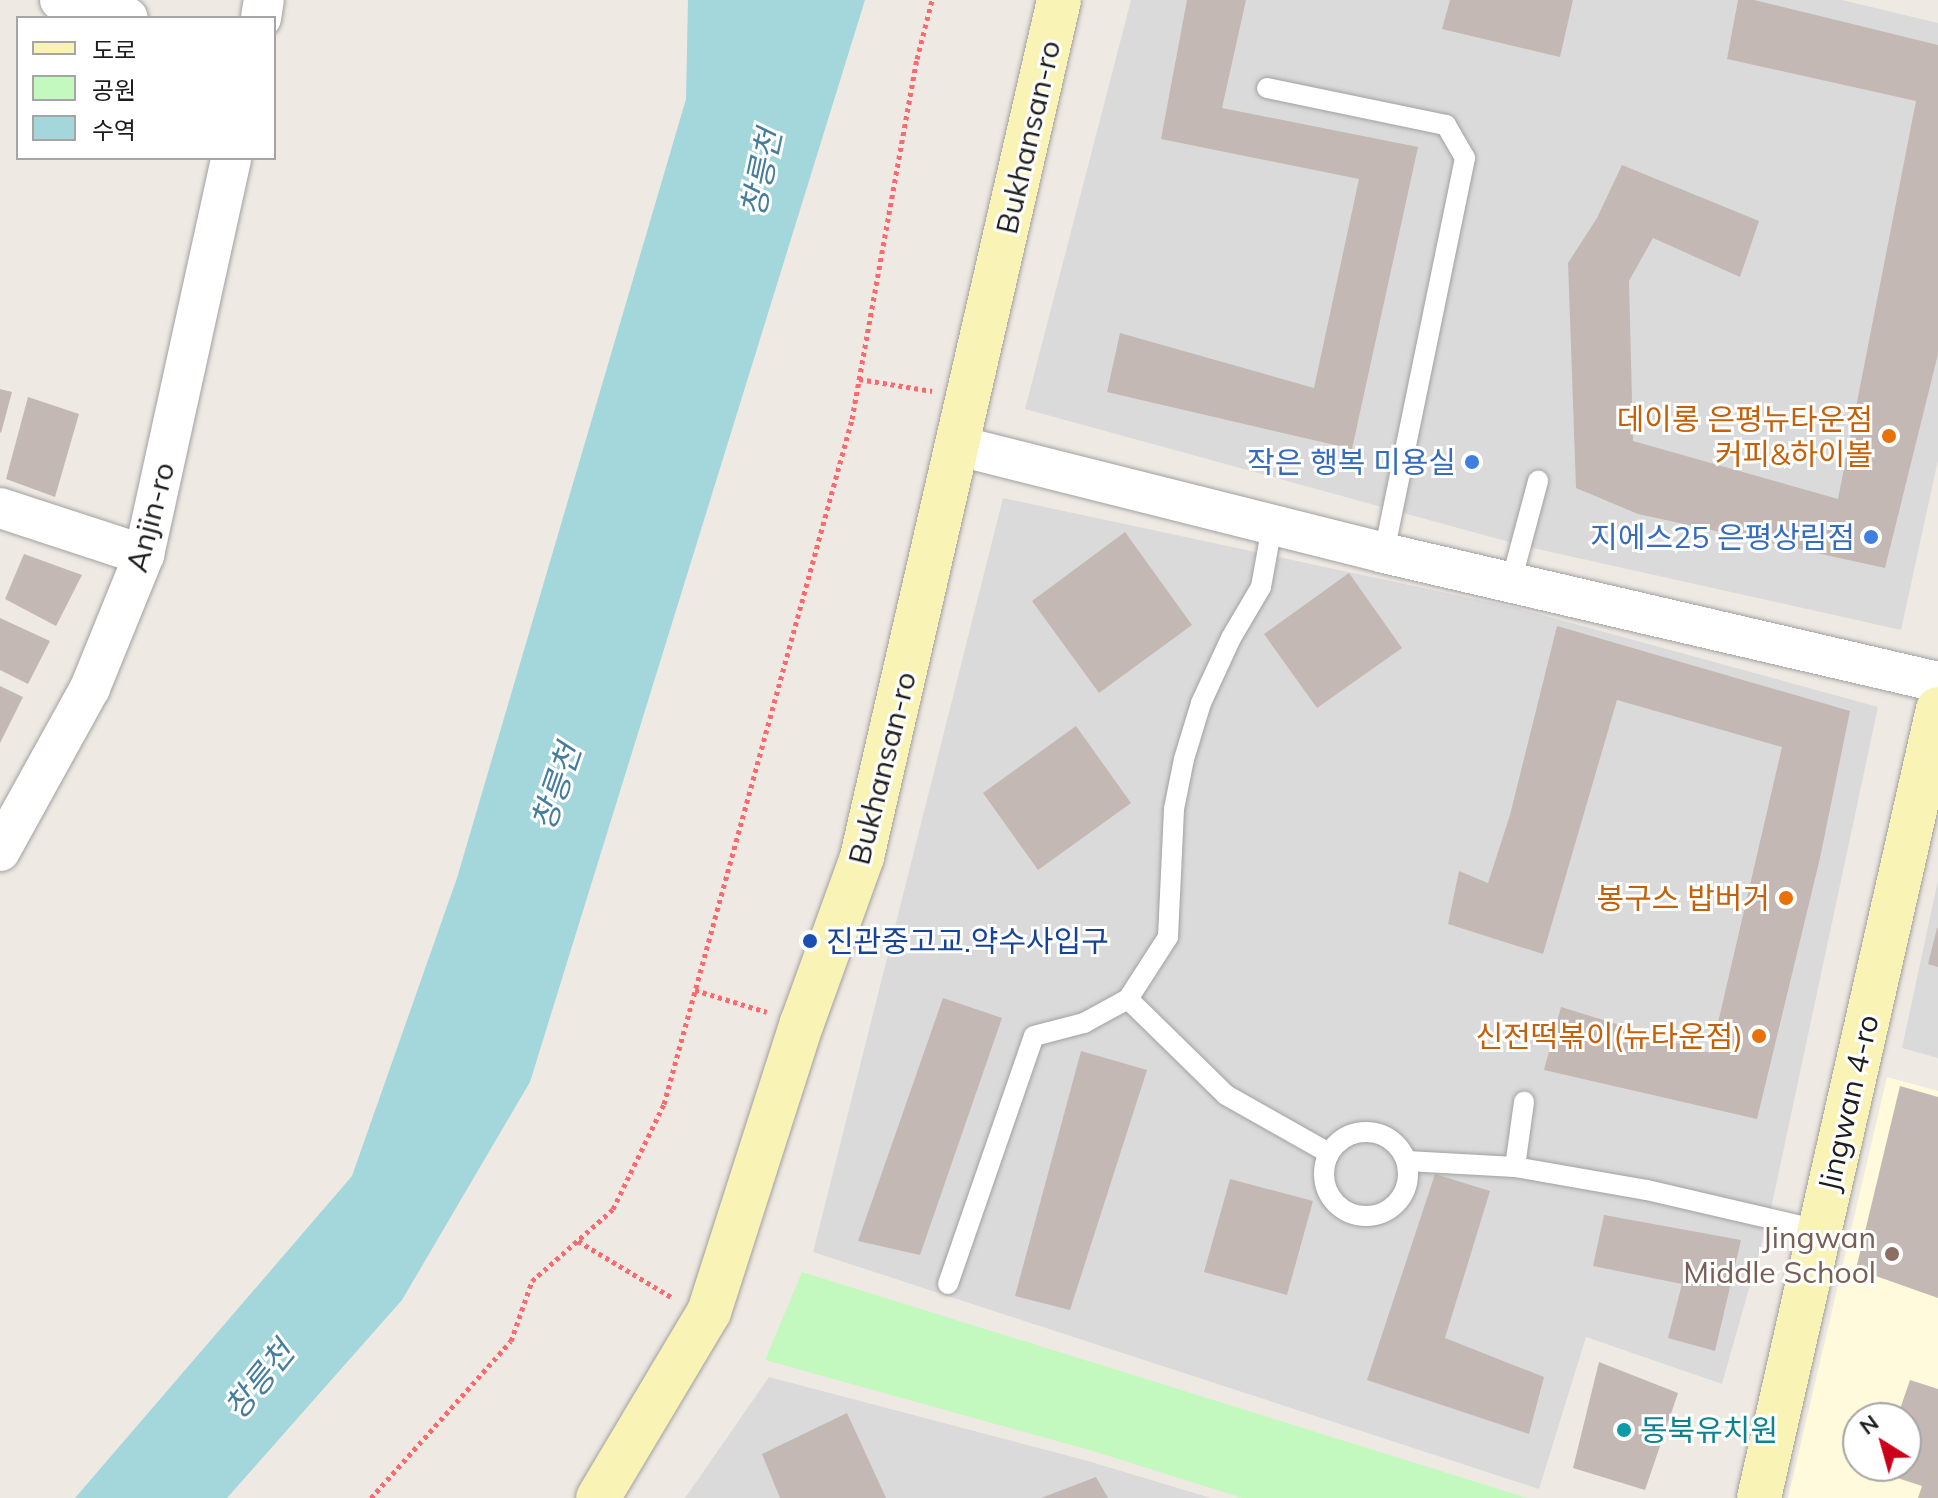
<!DOCTYPE html>
<html>
<head>
<meta charset="utf-8">
<style>
  body { margin:0 }
  #map { position:relative; width:1938px; height:1498px; overflow:hidden; background:#efe9e3; font-family:Mulish,"Noto Sans KR",sans-serif }
  div>[style] { position:absolute }
  [style*='--x'] { left:calc(var(--x)*1px); top:calc(var(--y)*1px); width:calc(var(--w)*1px); rotate:calc(var(--a)*1deg) }
  .residential>* { inset:0; background:#dbdada }
  .education>* { inset:0; background:#fffadc }
  .park>* { inset:0; background:#c3f9bf }
  .water>* { inset:0; background:#a3d7dc }
  .building>* { inset:0; background:#c3b8b3 }
  .path>* { height:5px; margin-top:-2.5px; transform-origin:0; background:repeating-linear-gradient(90deg,#fa696e 0 4px,transparent 0 8px) }
  .roads { filter:drop-shadow(0 0 2px #a1a1a1) drop-shadow(0 0 2px #a1a1a1) }
  .lane>* { height:20px; margin:-10px; padding:0 10px; transform-origin:10px; border-radius:10px; background:#fff }
  .lane>.ring { margin:-10px; padding:0; box-sizing:content-box; background:none; border:20px solid #fff; border-radius:50% }
  .street>* { height:40px; margin:-20px; padding:0 20px; transform-origin:20px; border-radius:20px; background:#fff }
  .secondary>* { height:44px; margin:-22px; padding:0 22px; transform-origin:22px; border-radius:22px; background:#f9f4b6 }
  .dots>* { width:22px; height:22px; translate:-50% -50%; box-sizing:border-box; border:4px solid #fff; border-radius:50% }
  span { translate:-50% -50%; white-space:nowrap; text-align:center; line-height:1.15; -webkit-text-stroke:6px #fff; paint-order:stroke }
  .street-label { font-size:30px; color:#1d1d1d }
  .food-label { font-size:30px; color:#c56008 }
  .right { translate:-100% -50%; text-align:right }
  .shop-label { font-size:30px; color:#366cbe }
  .transit-label { font-size:30px; color:#164399 }
  .left { translate:0 -50%; text-align:left }
  .education-label { font-size:30px; color:#785e54 }
  .culture-label { font-size:30px; color:#0d838f }
  .water-label { font-size:32px; color:#447d9d; font-style:italic }
  .legend { position:absolute; left:16px; top:16px; width:260px; height:144px; box-sizing:border-box; background:#fff; border:2px solid #a5a5a5; margin:0; padding:10px 14px; list-style:none; font-size:24px; color:#1d1d1d }
  .legend li { display:flex; align-items:center; gap:16px; height:40px }
  .legend b { width:40px; border:2px solid #a5a5a5 }
  .north { position:absolute; left:1842px; top:1402px; width:80px; height:80px; box-sizing:border-box; background:#fff; border:2px solid #a5a5a5; border-radius:50%; rotate:323deg; font-size:22px; font-weight:700; line-height:32px; text-align:center; color:#1d1d1d }
  .north::after { content:''; display:block; margin:auto; width:28px; height:36px; background:#cb001b; clip-path:polygon(50% 0,100% 100%,50% 72%,0 100%) }
</style>
</head>
<body>
<div id="map">
  <div class="residential">
    <div style="clip-path:polygon(1131px 0,1842px 0,1938px 23px,1938px 460px,1901px 630px,1520px 545px,1025px 409px)"></div>
    <div style="clip-path:polygon(1003px 498px,1517px 608px,1878px 707px,1769px 1218px,1722px 1384px,1586px 1337px,1539px 1489px,813px 1252px)"></div>
    <div style="clip-path:polygon(1938px 880px,1938px 1058px,1902px 1048px)"></div>
    <div style="clip-path:polygon(769px 1377px,1088px 1461px,1211px 1498px,685px 1498px)"></div>
  </div>
  <div class="education">
    <div style="clip-path:polygon(evenodd,1887px 1077px,1938px 1091px,1938px 1498px,1788px 1498px,1887px 1077px,1858px 1418px,1906px 1418px,1906px 1466px,1858px 1466px,1858px 1418px)"></div>
  </div>
  <div class="park">
    <div style="clip-path:polygon(802px 1272px,1528px 1498px,1242px 1498px,1093px 1451px,765px 1360px)"></div>
  </div>
  <div class="water">
    <div style="clip-path:polygon(688px 0,865px 0,530px 1082px,402px 1300px,227px 1498px,75px 1498px,352px 1176px,457px 878px,686px 99px)"></div>
  </div>
  <div class="building">
    <div style="clip-path:polygon(1187px 0,1246px 0,1222px 108px,1418px 147px,1352px 449px,1107px 392px,1120px 333px,1314px 388px,1359px 179px,1161px 139px)"></div>
    <div style="clip-path:polygon(1450px 0,1573px 0,1560px 57px,1442px 29px)"></div>
    <div style="clip-path:polygon(1738px 0,1754px 0,1938px 45px,1938px 354px,1885px 568px,1638px 514px,1576px 488px,1568px 263px,1597px 218px,1622px 165px,1759px 221px,1740px 277px,1653px 238px,1629px 281px,1633px 441px,1838px 499px,1916px 101px,1727px 59px)"></div>
    <div style="clip-path:polygon(0 389px,12px 392px,1px 433px,0 432px)"></div>
    <div style="clip-path:polygon(28px 397px,79px 414px,55px 497px,6px 479px)"></div>
    <div style="clip-path:polygon(1125px 532px,1192px 625px,1099px 693px,1032px 601px)"></div>
    <div style="clip-path:polygon(24px 554px,82px 575px,56px 626px,5px 599px)"></div>
    <div style="clip-path:polygon(1349px 573px,1402px 648px,1317px 708px,1264px 634px)"></div>
    <div style="clip-path:polygon(0 618px,50px 641px,28px 684px,0 670px)"></div>
    <div style="clip-path:polygon(1557px 626px,1850px 711px,1820px 858px,1757px 1119px,1544px 1070px,1561px 1007px,1711px 1053px,1782px 747px,1617px 700px,1543px 954px,1448px 924px,1459px 871px,1488px 883px,1510px 815px)"></div>
    <div style="clip-path:polygon(0 686px,23px 697px,0 743px)"></div>
    <div style="clip-path:polygon(1076px 726px,1131px 803px,1038px 870px,983px 793px)"></div>
    <div style="clip-path:polygon(1937px 928px,1938px 928px,1938px 967px,1928px 964px)"></div>
    <div style="clip-path:polygon(943px 998px,1002px 1018px,920px 1255px,858px 1241px)"></div>
    <div style="clip-path:polygon(1081px 1051px,1147px 1070px,1070px 1310px,1015px 1296px)"></div>
    <div style="clip-path:polygon(1900px 1086px,1938px 1097px,1938px 1298px,1856px 1269px)"></div>
    <div style="clip-path:polygon(1435px 1174px,1490px 1191px,1445px 1338px,1544px 1377px,1529px 1434px,1367px 1380px)"></div>
    <div style="clip-path:polygon(1230px 1179px,1313px 1201px,1287px 1295px,1204px 1272px)"></div>
    <div style="clip-path:polygon(1604px 1215px,1741px 1240px,1715px 1351px,1668px 1338px,1682px 1284px,1593px 1266px)"></div>
    <div style="clip-path:polygon(1599px 1362px,1678px 1393px,1645px 1490px,1573px 1468px)"></div>
    <div style="clip-path:polygon(1910px 1380px,1938px 1389px,1938px 1498px,1918px 1498px,1922px 1486px,1879px 1472px,1881px 1466px,1906px 1466px,1906px 1418px,1897px 1418px)"></div>
    <div style="clip-path:polygon(847px 1413px,886px 1498px,780px 1498px,762px 1454px)"></div>
    <div style="clip-path:polygon(1096px 1477px,1108px 1498px,1041px 1498px)"></div>
  </div>
  <div class="path">
    <div style="--x:859;--y:379;--w:74;--a:9.3"></div>
    <div style="--x:695;--y:990;--w:75;--a:17"></div>
    <div style="--x:578;--y:1241;--w:111;--a:31"></div>
    <div style="--x:371;--y:1498;--w:210;--a:-48.3"></div>
    <div style="--x:511;--y:1341;--w:64;--a:-70.7"></div>
    <div style="--x:532;--y:1281;--w:108;--a:-41.6"></div>
    <div style="--x:613;--y:1209;--w:117;--a:-64.1"></div>
    <div style="--x:664;--y:1104;--w:710;--a:-74.65"></div>
    <div style="--x:852;--y:419;--w:366;--a:-79.8"></div>
    <div style="--x:917;--y:59;--w:61;--a:-75.7"></div>
  </div>
  <div class="roads">
    <div class="lane">
      <div style="--x:1267;--y:88;--w:183;--a:11.7"></div>
      <div style="--x:1446;--y:125;--w:38;--a:60"></div>
      <div style="--x:1465;--y:158;--w:403;--a:101.6"></div>
      <div style="--x:1511;--y:582;--w:105;--a:-75"></div>
      <div style="--x:1128;--y:999;--w:137;--a:44.4"></div>
      <div style="--x:1226;--y:1095;--w:118;--a:29.4"></div>
      <div class="ring" style="left:1324px;top:1132px;width:64px;height:64px"></div>
      <div style="--x:1407;--y:1161;--w:108;--a:3.2"></div>
      <div style="--x:1515;--y:1167;--w:134;--a:9.9"></div>
      <div style="--x:1647;--y:1190;--w:177;--a:13.1"></div>
      <div style="--x:1515;--y:1167;--w:66;--a:-82.1"></div>
      <div style="--x:948;--y:1284;--w:262;--a:-70.9"></div>
      <div style="--x:1034;--y:1036;--w:52;--a:-14.6"></div>
      <div style="--x:1084;--y:1023;--w:50;--a:-28.6"></div>
      <div style="--x:1128;--y:999;--w:74;--a:-57.2"></div>
      <div style="--x:1168;--y:937;--w:128;--a:-87.3"></div>
      <div style="--x:1174;--y:809;--w:51;--a:-78.7"></div>
      <div style="--x:1184;--y:759;--w:59;--a:-73.1"></div>
      <div style="--x:1201;--y:703;--w:72;--a:-65.2"></div>
      <div style="--x:1231;--y:638;--w:59;--a:-59.5"></div>
      <div style="--x:1261;--y:587;--w:62;--a:-79.8"></div>
    </div>
    <div class="street">
      <div style="--x:60;--y:0;--w:70;--a:14.8"></div>
      <div style="--x:261;--y:18;--w:18;--a:-81"></div>
      <div style="--x:959;--y:446;--w:438;--a:14.1"></div>
      <div style="--x:1384;--y:553;--w:569;--a:13.11"></div>
      <div style="--x:0;--y:508;--w:151;--a:18.1"></div>
      <div style="--x:0;--y:851;--w:186;--a:-61.1"></div>
      <div style="--x:90;--y:688;--w:144;--a:-67.9"></div>
      <div style="--x:144;--y:555;--w:406;--a:-77.6"></div>
    </div>
    <div class="secondary">
      <div style="--x:598;--y:1498;--w:217;--a:-59.2"></div>
      <div style="--x:709;--y:1312;--w:304;--a:-72.2"></div>
      <div style="--x:802;--y:1023;--w:177;--a:-70.1"></div>
      <div style="--x:862;--y:857;--w:879;--a:-77.05"></div>
      <div style="--x:1759;--y:1498;--w:809;--a:-77.22"></div>
    </div>
  </div>
  <div class="dots">
    <div style="left:1889px;top:436px;background:#e8710a"></div>
    <div style="left:1472px;top:462px;background:#3f7fe0"></div>
    <div style="left:1871px;top:537px;background:#3f7fe0"></div>
    <div style="left:1786px;top:898px;background:#e8710a"></div>
    <div style="left:810px;top:941px;background:#1a4fb4"></div>
    <div style="left:1759px;top:1036px;background:#e8710a"></div>
    <div style="left:1892px;top:1254px;background:#8d6e63"></div>
    <div style="left:1624px;top:1430px;background:#0f9aa8"></div>
  </div>
  <div class="street-label">
    <span style="left:1028px;top:137px;rotate:-77deg">Bukhansan-ro</span>
    <span style="left:150px;top:517px;rotate:-75deg">Anjin-ro</span>
    <span style="left:882px;top:768px;rotate:-76deg">Bukhansan-ro</span>
    <span style="left:1848px;top:1103px;rotate:-77deg">Jingwan 4-ro</span>
  </div>
  <div class="food-label">
    <span class="right" style="left:1873px;top:436px">데이롱 은평뉴타운점<br>커피&amp;하이볼</span>
    <span class="right" style="left:1770px;top:898px">봉구스 밥버거</span>
    <span class="right" style="left:1743px;top:1036px">신전떡볶이(뉴타운점)</span>
  </div>
  <div class="shop-label">
    <span class="right" style="left:1456px;top:462px">작은 행복 미용실</span>
    <span class="right" style="left:1855px;top:537px">지에스25 은평상림점</span>
  </div>
  <div class="transit-label">
    <span class="left" style="left:826px;top:941px">진관중고교.약수사입구</span>
  </div>
  <div class="education-label">
    <span class="right" style="left:1876px;top:1254px">Jingwan<br>Middle School</span>
  </div>
  <div class="culture-label">
    <span class="left" style="left:1640px;top:1430px">동북유치원</span>
  </div>
  <div class="water-label">
    <span style="left:761px;top:173px;rotate:-78deg">창릉천</span>
    <span style="left:556px;top:787px;rotate:-71deg">창릉천</span>
    <span style="left:259px;top:1380px;rotate:-51deg">창릉천</span>
  </div>
  <ul class="legend">
  <li><b style="height:10px;background:#f9f4b6"></b>도로</li>
  <li><b style="height:22px;background:#c3f9bf"></b>공원</li>
  <li><b style="height:22px;background:#a3d7dc"></b>수역</li>
  </ul>
  <div class="north">N</div>
</div>
</body>
</html>
